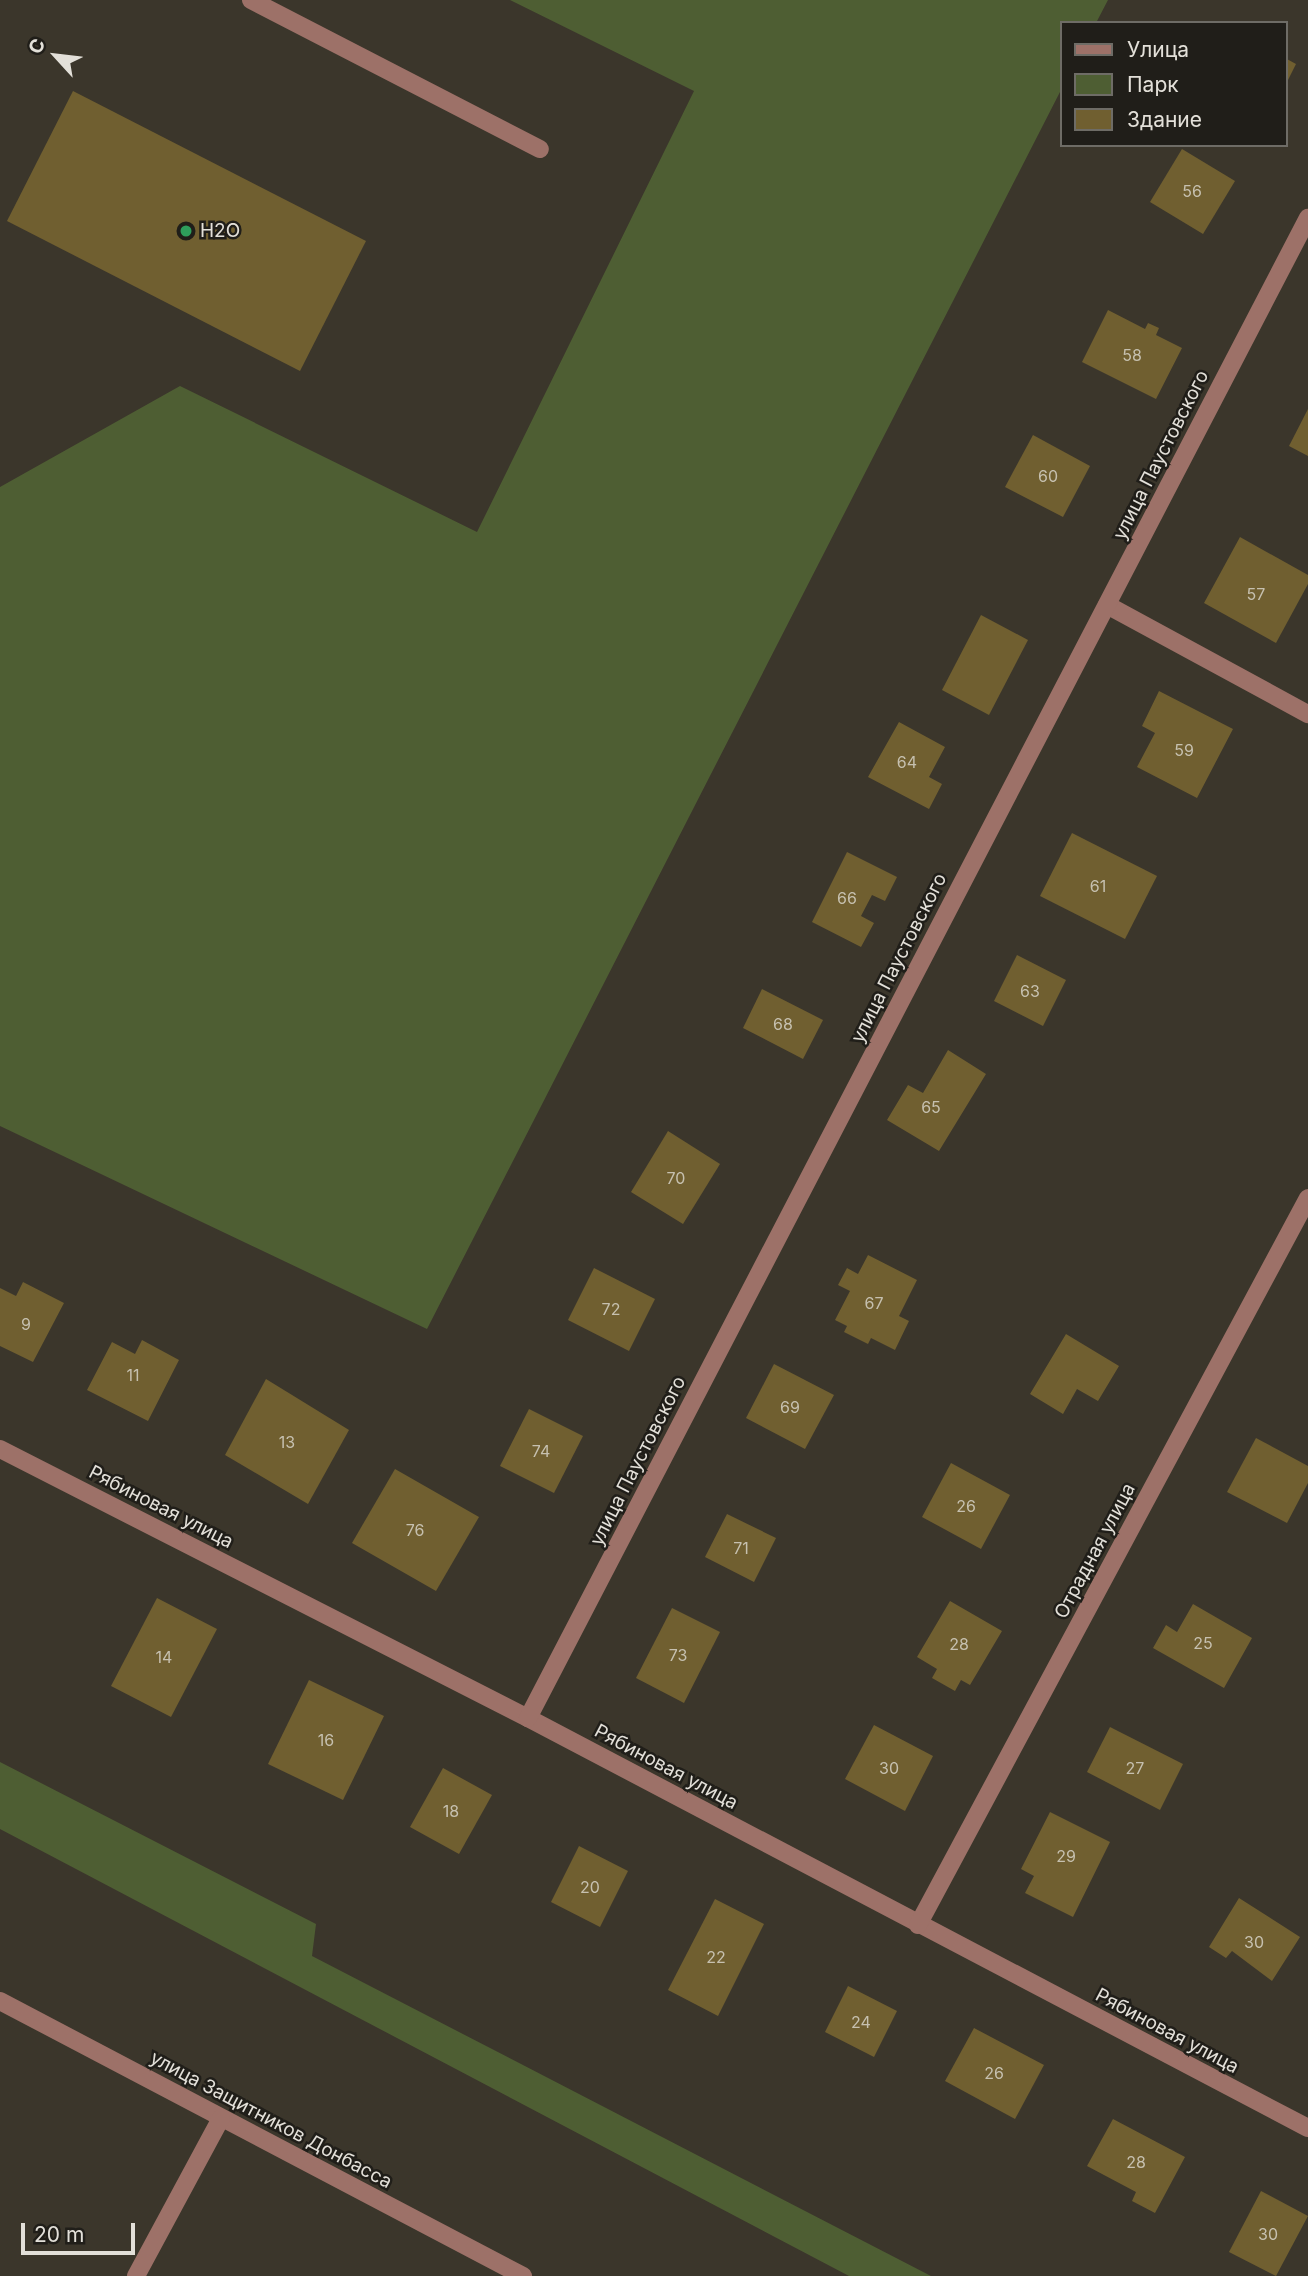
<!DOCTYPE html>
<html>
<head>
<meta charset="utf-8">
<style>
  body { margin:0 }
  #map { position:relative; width:1308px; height:2276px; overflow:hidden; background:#3b362b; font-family:Inter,sans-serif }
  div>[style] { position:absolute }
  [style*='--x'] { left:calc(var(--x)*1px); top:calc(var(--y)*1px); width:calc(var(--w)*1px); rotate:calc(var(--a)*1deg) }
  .green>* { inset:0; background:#4e5e33 }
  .building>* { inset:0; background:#705f30 }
  .minor>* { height:18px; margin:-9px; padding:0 9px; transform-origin:9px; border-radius:9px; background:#9d7168 }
  .dots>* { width:19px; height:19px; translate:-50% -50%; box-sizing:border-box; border:4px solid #201e19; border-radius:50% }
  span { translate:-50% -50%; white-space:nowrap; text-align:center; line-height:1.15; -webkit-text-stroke:5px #201e19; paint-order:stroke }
  .number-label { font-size:16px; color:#c6c0af }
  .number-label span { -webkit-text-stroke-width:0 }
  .poi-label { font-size:19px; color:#e3e0d9 }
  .left { translate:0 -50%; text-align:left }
  .street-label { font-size:19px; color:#e3e0d9 }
  .legend { position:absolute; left:1060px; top:21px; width:228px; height:126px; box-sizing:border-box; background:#201e19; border:2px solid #6e6c66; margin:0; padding:9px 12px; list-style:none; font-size:21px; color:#e3e0d9 }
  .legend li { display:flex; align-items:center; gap:14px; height:35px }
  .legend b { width:35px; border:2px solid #6e6c66 }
  .north { position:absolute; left:21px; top:21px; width:70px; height:70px; -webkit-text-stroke:5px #201e19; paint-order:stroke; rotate:297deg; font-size:19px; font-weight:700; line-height:28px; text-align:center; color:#e3e0d9 }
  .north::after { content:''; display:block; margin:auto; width:24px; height:32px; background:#e3e0d9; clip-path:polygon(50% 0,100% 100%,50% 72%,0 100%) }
  .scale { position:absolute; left:21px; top:2223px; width:114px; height:32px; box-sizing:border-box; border:4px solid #e3e0d9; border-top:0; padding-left:9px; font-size:21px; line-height:24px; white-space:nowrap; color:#e3e0d9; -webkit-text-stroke:5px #201e19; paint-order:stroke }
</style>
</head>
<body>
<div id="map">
  <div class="green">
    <div style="clip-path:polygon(510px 0,1108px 0,1096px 23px,1061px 23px,1061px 90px,427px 1329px,0 1126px,0 487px,180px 386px,477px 532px,694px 91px)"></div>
    <div style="clip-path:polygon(0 1762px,316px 1924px,312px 1956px,931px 2276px,849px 2276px,0 1829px)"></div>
  </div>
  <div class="building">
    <div style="clip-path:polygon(1285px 58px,1296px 64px,1285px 86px)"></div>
    <div style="clip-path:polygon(73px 91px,366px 241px,300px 371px,7px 221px)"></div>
    <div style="clip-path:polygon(1182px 149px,1235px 181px,1203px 234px,1150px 202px)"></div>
    <div style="clip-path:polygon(1108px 310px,1145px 329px,1148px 323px,1159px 328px,1156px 335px,1182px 348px,1156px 399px,1082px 362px)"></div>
    <div style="clip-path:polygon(1308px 409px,1308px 456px,1289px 446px)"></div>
    <div style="clip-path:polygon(1033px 435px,1090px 466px,1063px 517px,1005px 487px)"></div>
    <div style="clip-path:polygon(1240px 537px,1308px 575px,1308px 584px,1276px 643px,1204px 603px)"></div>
    <div style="clip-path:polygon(981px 615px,1028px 640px,989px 715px,942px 690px)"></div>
    <div style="clip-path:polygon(1159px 691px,1233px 729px,1197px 798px,1137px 767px,1155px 733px,1142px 726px)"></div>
    <div style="clip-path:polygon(899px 722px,945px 747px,929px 777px,942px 784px,929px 809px,868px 777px)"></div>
    <div style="clip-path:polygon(1072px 833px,1157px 876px,1125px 939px,1040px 896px)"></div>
    <div style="clip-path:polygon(847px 852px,897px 877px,885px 901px,872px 895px,861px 916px,874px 923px,861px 947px,812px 922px)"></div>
    <div style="clip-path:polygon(1017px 955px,1066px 980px,1043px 1026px,994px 1001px)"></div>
    <div style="clip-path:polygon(762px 989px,823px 1020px,803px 1059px,743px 1028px)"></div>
    <div style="clip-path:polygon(948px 1050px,986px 1074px,939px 1151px,887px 1120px,908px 1085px,923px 1093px)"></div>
    <div style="clip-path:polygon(668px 1131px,720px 1164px,683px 1224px,631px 1192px)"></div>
    <div style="clip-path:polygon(868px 1255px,917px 1280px,899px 1316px,909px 1321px,895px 1350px,871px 1338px,868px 1344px,844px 1332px,847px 1326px,835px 1320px,850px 1291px,838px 1285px,847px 1268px,858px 1274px)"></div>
    <div style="clip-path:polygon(594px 1268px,655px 1299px,629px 1351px,568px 1320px)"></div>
    <div style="clip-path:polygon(23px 1282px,64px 1303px,33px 1362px,0 1346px,0 1288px,16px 1296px)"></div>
    <div style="clip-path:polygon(1066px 1334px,1119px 1366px,1098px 1401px,1077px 1389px,1063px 1414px,1030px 1394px)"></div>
    <div style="clip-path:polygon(142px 1340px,179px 1360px,148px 1421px,87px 1390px,112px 1342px,135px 1354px)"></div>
    <div style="clip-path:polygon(774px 1364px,834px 1395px,805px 1449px,746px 1418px)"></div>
    <div style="clip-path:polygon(266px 1379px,349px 1430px,308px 1504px,225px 1455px)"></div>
    <div style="clip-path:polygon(529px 1409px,583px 1436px,554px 1493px,500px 1466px)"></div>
    <div style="clip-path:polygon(1256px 1438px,1308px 1466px,1308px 1483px,1287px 1523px,1227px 1492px)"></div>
    <div style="clip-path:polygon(951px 1463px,1010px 1495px,981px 1549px,922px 1517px)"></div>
    <div style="clip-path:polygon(395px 1469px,479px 1517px,436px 1591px,352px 1543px)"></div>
    <div style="clip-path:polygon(727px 1514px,776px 1538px,754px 1582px,705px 1557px)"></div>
    <div style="clip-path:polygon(157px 1598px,217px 1629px,171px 1717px,111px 1686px)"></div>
    <div style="clip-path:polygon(950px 1601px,1002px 1631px,970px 1685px,961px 1680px,955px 1691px,932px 1678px,937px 1669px,917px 1657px)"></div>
    <div style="clip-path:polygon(1193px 1604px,1252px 1638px,1224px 1688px,1153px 1648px,1166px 1625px,1177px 1632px)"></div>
    <div style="clip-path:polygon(672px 1608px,720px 1632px,684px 1703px,636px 1678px)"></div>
    <div style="clip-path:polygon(309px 1680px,384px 1716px,343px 1800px,268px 1764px)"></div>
    <div style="clip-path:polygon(874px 1725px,933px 1756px,905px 1811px,845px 1779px)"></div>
    <div style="clip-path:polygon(1110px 1727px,1183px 1764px,1160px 1810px,1087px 1772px)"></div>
    <div style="clip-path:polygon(443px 1768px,492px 1795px,459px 1854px,410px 1827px)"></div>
    <div style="clip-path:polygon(1050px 1812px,1110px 1842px,1073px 1917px,1025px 1893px,1034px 1876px,1021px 1869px)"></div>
    <div style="clip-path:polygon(579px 1846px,628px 1871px,600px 1927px,551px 1902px)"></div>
    <div style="clip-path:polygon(1239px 1898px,1300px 1937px,1272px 1981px,1232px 1951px,1226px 1958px,1209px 1947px)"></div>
    <div style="clip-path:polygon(715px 1899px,764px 1924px,718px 2016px,668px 1990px)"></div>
    <div style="clip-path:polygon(848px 1986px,897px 2011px,874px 2057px,825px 2032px)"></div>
    <div style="clip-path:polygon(974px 2028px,1044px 2065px,1015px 2119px,945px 2081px)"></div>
    <div style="clip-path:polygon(1113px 2119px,1185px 2157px,1155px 2213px,1132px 2201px,1136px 2192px,1087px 2166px)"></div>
    <div style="clip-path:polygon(1261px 2191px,1308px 2216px,1276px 2276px,1229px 2252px)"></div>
  </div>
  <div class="minor">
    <div style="--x:251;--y:0;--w:325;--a:27.3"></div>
    <div style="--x:1107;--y:605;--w:229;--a:28.5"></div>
    <div style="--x:0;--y:1449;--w:593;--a:27"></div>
    <div style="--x:528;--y:1718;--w:881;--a:27.73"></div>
    <div style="--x:528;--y:1718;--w:1691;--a:-62.53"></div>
    <div style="--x:918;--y:1925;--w:825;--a:-61.79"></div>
    <div style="--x:0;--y:2001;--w:591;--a:27.74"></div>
    <div style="--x:136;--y:2276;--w:179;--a:-61.7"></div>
  </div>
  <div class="dots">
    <div style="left:186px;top:231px;background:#2e9e5b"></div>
  </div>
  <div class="number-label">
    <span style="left:1192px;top:191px">56</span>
    <span style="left:1132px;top:355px">58</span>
    <span style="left:1048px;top:476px">60</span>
    <span style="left:1256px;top:594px">57</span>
    <span style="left:1184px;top:750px">59</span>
    <span style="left:907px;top:762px">64</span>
    <span style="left:1098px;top:886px">61</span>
    <span style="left:847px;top:898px">66</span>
    <span style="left:1030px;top:991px">63</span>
    <span style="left:783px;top:1024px">68</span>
    <span style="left:931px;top:1107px">65</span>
    <span style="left:676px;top:1178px">70</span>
    <span style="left:874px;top:1303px">67</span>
    <span style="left:611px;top:1309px">72</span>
    <span style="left:26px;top:1324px">9</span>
    <span style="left:133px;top:1375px">11</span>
    <span style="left:790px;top:1407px">69</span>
    <span style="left:287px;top:1442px">13</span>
    <span style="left:541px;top:1451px">74</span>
    <span style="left:966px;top:1506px">26</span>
    <span style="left:415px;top:1530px">76</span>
    <span style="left:741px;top:1548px">71</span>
    <span style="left:1203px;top:1643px">25</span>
    <span style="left:959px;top:1644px">28</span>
    <span style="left:678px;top:1655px">73</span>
    <span style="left:164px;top:1657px">14</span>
    <span style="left:326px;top:1740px">16</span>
    <span style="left:889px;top:1768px">30</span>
    <span style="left:1135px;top:1768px">27</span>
    <span style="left:451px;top:1811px">18</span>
    <span style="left:1066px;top:1856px">29</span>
    <span style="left:590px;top:1887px">20</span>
    <span style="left:1254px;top:1942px">30</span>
    <span style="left:716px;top:1957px">22</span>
    <span style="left:861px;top:2022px">24</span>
    <span style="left:994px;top:2073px">26</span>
    <span style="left:1136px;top:2162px">28</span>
    <span style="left:1268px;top:2234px">30</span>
  </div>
  <div class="poi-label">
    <span class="left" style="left:200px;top:231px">H2O</span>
  </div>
  <div class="street-label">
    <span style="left:1161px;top:455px;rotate:-63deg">улица Паустовского</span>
    <span style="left:899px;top:958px;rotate:-63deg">улица Паустовского</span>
    <span style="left:638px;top:1461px;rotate:-63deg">улица Паустовского</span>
    <span style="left:161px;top:1507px;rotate:27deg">Рябиновая улица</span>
    <span style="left:1095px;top:1551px;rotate:-62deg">Отрадная улица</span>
    <span style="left:666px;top:1767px;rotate:28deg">Рябиновая улица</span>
    <span style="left:1167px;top:2031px;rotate:28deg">Рябиновая улица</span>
    <span style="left:271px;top:2120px;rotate:28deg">улица Защитников Донбасса</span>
  </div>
  <ul class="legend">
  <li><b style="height:9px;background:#9d7168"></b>Улица</li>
  <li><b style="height:19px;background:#4e5e33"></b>Парк</li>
  <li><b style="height:19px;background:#705f30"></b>Здание</li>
  </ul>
  <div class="north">С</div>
  <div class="scale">20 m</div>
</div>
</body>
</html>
